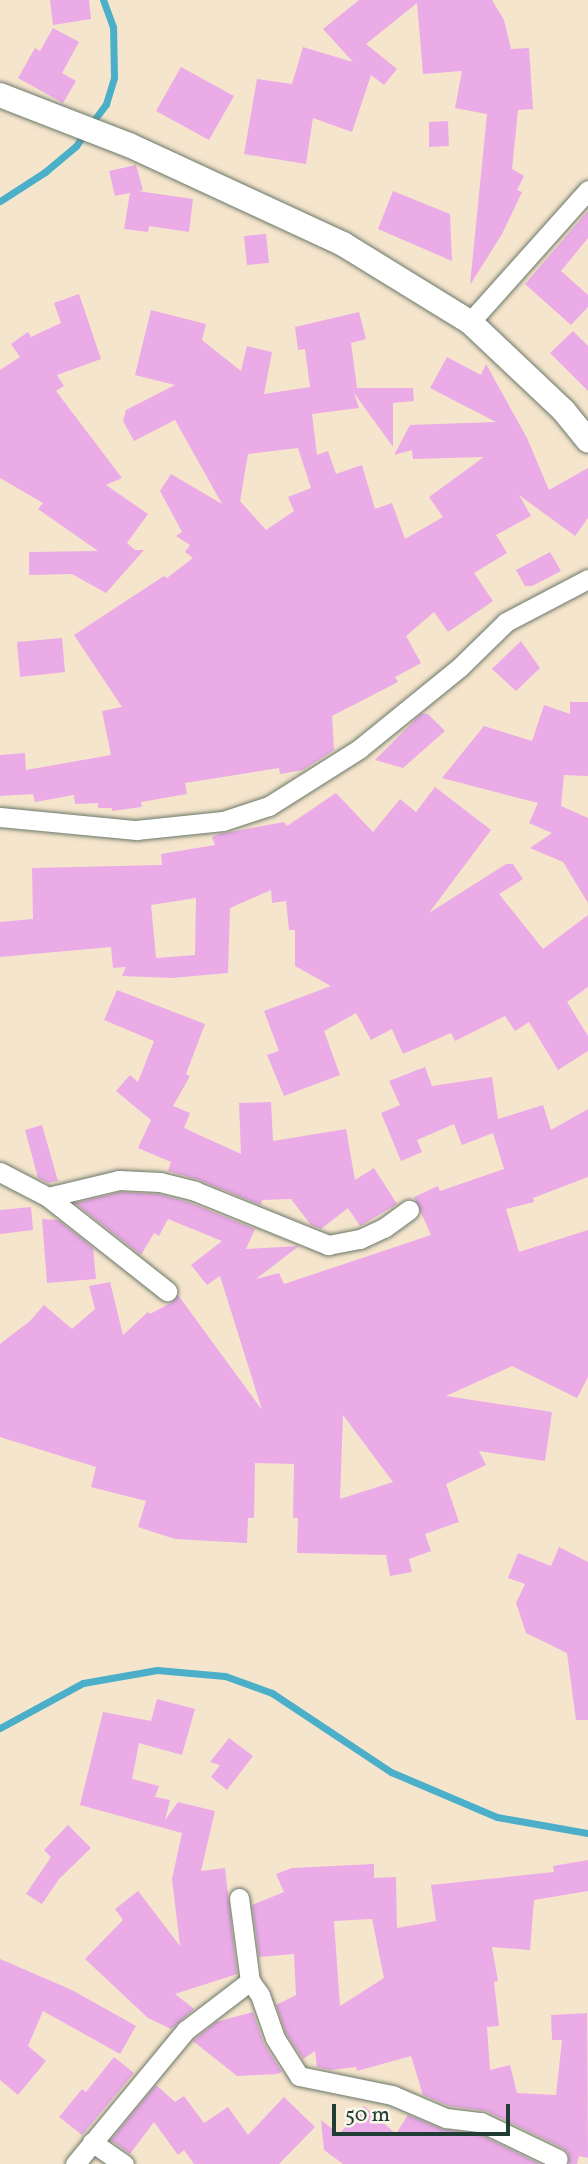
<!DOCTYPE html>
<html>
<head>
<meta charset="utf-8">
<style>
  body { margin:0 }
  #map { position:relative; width:588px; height:2164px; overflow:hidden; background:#f6e5cd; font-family:Vollkorn,serif }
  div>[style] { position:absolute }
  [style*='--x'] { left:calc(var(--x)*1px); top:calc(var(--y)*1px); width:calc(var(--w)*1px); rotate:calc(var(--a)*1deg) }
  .stream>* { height:7px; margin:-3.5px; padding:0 3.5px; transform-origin:3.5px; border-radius:3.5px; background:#4bafca }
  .building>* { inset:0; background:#eaabe7 }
  .roads { filter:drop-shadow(0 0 2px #6a786a) drop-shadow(0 0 2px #6a786a) }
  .minor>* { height:19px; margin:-9.5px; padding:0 9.5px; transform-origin:9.5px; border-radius:9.5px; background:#fff }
  .tertiary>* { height:24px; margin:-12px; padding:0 12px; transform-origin:12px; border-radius:12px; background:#fff }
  span { translate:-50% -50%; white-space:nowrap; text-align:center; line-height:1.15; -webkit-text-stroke:5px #fbf7ec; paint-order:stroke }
  .scale { position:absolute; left:332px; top:2104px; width:178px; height:32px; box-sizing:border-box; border:4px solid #1f3d34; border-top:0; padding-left:9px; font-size:21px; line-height:24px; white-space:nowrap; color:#1f3d34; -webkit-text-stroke:5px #fbf7ec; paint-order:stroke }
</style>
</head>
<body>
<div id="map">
  <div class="stream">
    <div style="--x:91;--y:124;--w:25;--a:-53"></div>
    <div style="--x:106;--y:104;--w:28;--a:-73"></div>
    <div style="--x:114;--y:77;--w:50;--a:-91.1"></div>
    <div style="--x:113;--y:27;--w:29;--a:-110"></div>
    <div style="--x:0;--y:201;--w:54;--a:-32.8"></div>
    <div style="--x:45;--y:172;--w:40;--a:-40"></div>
    <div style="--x:76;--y:146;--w:14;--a:-56"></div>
    <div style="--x:0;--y:1728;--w:94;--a:-28.5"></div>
    <div style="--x:83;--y:1683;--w:75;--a:-10"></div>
    <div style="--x:157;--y:1670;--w:68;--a:5"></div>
    <div style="--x:225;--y:1676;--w:50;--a:19.9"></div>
    <div style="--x:272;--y:1693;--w:143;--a:33.6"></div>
    <div style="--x:391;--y:1772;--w:115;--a:23"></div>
    <div style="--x:497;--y:1817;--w:92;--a:10"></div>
  </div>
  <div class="building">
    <div style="clip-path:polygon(50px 0,89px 0,91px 19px,53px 25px)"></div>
    <div style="clip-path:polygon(359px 0,492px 0,504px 20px,511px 49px,529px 48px,533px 109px,518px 110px,512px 169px,524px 176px,517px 190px,522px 192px,502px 234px,470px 285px,487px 114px,455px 108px,462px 71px,423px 74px,417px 3px,366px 44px,397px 69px,384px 85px,371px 75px,352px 132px,313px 118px,306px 164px,244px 154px,257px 79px,292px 84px,303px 47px,353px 62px,323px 29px)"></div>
    <div style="clip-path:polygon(53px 28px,79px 42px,62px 73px,76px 81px,63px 103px,18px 78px,35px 48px,40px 51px)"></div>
    <div style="clip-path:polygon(181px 67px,234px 96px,209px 140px,156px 111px)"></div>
    <div style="clip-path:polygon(448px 121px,449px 146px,429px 147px,429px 122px)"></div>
    <div style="clip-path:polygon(136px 165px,143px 190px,138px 191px,193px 199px,189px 232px,149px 226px,148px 232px,124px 229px,130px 193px,115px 196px,109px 171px)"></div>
    <div style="clip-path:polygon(393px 191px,450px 214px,452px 261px,378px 229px)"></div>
    <div style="clip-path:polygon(588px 211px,588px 238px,561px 271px,588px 295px,588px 307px,571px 325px,525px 284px)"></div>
    <div style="clip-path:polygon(266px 234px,269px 263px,247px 265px,244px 236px)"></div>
    <div style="clip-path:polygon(79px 294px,101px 359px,57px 375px,64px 386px,56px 391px,122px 478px,106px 485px,148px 514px,127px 543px,135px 550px,144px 550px,106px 593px,72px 574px,29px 575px,29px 552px,98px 551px,38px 509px,43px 503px,0 478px,0 370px,20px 357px,11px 344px,28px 332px,31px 337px,61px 323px,54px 303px)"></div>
    <div style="clip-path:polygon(evenodd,151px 310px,206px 324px,202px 340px,241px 371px,247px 346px,272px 352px,264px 394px,310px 387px,305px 349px,298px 350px,295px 327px,359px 312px,366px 339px,351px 343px,357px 388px,413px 388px,414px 401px,393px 403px,393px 447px,354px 393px,359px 408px,312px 414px,317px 455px,328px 451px,336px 474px,362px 465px,375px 509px,392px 503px,405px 539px,443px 517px,429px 497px,484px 457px,413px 459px,412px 450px,394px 455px,410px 425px,496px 422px,430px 388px,447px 357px,481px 375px,486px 364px,527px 438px,549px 490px,588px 468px,588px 518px,575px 536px,519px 495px,531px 516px,496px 535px,507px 553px,474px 573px,493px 601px,448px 632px,434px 612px,406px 636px,421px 663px,395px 677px,398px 682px,332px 716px,334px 750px,303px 770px,280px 774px,279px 768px,185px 783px,187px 794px,141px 802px,142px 807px,112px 811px,112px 808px,98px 808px,98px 803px,75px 804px,74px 795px,35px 802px,33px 794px,0 796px,0 755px,25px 753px,26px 770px,111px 755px,102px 711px,122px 707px,74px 635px,164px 576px,167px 578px,193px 558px,185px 552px,190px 545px,176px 536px,182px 532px,160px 491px,171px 474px,222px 504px,175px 420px,134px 441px,123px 421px,126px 410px,175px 385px,135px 375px,151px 310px,298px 448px,311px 488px,288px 497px,294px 511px,266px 530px,240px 501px,248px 454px,298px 448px)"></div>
    <div style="clip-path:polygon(573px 331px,588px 346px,588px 391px,550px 353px)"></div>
    <div style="clip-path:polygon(550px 552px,561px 571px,532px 586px,525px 586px,516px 570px)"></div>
    <div style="clip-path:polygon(62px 638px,65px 672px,20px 677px,17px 642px)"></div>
    <div style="clip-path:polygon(521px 641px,540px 668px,516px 691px,492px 669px)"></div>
    <div style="clip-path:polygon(570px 702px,588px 702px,588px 776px,564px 775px,561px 806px,588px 818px,588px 903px,563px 862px,530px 848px,552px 833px,529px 823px,538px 803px,442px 778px,484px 726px,532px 741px,544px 705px,570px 714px)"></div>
    <div style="clip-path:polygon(421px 714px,428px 714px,445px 731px,403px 768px,375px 760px)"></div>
    <div style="clip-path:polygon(evenodd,435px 787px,491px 830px,429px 913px,506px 864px,513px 864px,523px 879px,499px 894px,543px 949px,588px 915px,588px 987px,567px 1002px,588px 1036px,588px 1051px,558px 1070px,529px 1022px,515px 1031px,505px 1016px,455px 1041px,451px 1033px,403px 1054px,392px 1029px,371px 1040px,356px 1013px,324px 1031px,340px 1075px,284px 1096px,267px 1055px,279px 1051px,264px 1011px,331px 986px,295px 966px,295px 930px,289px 930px,286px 901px,272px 903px,271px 890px,230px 908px,228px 973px,172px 978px,122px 976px,126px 967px,113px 968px,111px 947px,0 957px,0 922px,33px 919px,32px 868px,162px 865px,161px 854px,215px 845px,212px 837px,219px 834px,284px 822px,287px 826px,336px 793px,373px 832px,400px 799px,416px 812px,435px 787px,196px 898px,195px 955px,156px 958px,151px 905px,196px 898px)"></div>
    <div style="clip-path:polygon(117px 990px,205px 1024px,186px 1074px,190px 1076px,173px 1106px,190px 1113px,184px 1128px,241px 1154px,239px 1103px,271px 1102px,273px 1141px,346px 1129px,355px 1180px,374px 1168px,397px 1204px,360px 1226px,348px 1208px,321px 1229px,311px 1225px,291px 1199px,262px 1200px,261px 1205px,199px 1180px,168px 1171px,171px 1162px,138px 1148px,151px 1120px,116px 1091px,130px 1075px,138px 1082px,154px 1041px,104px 1020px)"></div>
    <div style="clip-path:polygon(evenodd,425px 1067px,432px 1086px,492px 1077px,498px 1119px,543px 1105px,551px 1130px,588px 1109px,588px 1177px,533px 1198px,534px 1202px,506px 1209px,519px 1252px,588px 1230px,588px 1377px,577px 1398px,512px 1366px,446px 1396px,552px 1412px,545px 1461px,479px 1451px,486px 1465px,446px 1484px,459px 1522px,425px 1534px,431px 1551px,409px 1559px,412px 1572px,390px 1576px,386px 1555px,297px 1553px,298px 1518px,293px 1518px,294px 1464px,255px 1463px,254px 1518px,248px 1518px,247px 1543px,175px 1539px,138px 1527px,146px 1501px,91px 1487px,96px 1467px,0 1437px,0 1344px,30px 1321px,44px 1305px,72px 1329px,95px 1309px,89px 1286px,110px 1282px,123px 1335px,148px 1312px,150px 1314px,172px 1302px,178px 1295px,262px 1410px,220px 1276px,207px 1285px,191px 1265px,222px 1241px,168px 1219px,159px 1236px,154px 1233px,141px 1255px,75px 1203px,120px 1192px,158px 1194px,191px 1203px,255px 1229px,246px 1249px,299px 1246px,256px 1279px,279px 1273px,284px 1284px,431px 1235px,414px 1197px,438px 1186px,440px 1191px,504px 1169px,493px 1133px,462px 1145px,454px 1124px,417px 1140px,422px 1152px,401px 1161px,381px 1113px,400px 1105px,389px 1081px,425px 1067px,343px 1415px,393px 1482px,340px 1499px,343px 1415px)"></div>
    <div style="clip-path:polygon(42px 1125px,58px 1181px,48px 1183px,38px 1178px,25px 1130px)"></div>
    <div style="clip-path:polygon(31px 1207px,33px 1230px,0 1234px,0 1210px)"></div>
    <div style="clip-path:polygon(42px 1219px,58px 1220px,93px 1248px,96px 1279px,47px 1283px)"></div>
    <div style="clip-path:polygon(559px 1547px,588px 1562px,588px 1720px,576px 1720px,567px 1653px,526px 1633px,516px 1603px,525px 1584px,508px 1578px,518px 1553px,551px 1566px)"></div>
    <div style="clip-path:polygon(157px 1699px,195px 1709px,182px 1755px,139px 1743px,132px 1779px,159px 1786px,155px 1797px,170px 1800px,165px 1820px,178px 1802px,215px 1811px,201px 1871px,225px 1868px,237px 1974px,175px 1994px,194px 2009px,171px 2029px,148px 2018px,85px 1959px,123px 1920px,115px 1909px,138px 1891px,180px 1946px,172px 1879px,182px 1833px,80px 1805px,103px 1712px,151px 1721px)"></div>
    <div style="clip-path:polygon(229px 1738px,253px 1756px,227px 1790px,211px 1777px,220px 1765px,210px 1762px)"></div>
    <div style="clip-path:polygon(68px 1825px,91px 1848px,59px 1879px,42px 1904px,26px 1894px,51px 1857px,44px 1850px)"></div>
    <div style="clip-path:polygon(evenodd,588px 1860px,588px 1891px,534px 1900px,530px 1950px,492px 1947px,498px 1981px,494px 1982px,499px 2026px,487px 2027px,490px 2070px,510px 2065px,517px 2093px,556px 2095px,562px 2040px,552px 2040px,551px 2015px,587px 2013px,588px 2158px,579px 2156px,577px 2164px,569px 2164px,568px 2153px,563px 2148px,486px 2111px,449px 2106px,423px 2095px,411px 2056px,357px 2071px,356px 2067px,330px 2070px,317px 2067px,315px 2051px,303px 2059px,286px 2033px,276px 2005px,296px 1995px,294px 1954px,259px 1957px,252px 1905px,284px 1892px,276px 1874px,292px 1868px,374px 1864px,374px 1878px,396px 1877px,397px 1928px,436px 1921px,431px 1885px,554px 1872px,553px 1866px,588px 1860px,372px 1919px,384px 1978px,340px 2006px,334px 1921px,372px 1919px)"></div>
    <div style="clip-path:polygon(0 1959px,72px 1990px,136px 2026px,120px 2054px,43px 2011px,28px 2046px,46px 2061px,18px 2095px,0 2080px)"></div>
    <div style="clip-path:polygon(253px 2012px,264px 2044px,282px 2072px,277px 2074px,237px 2076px,193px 2041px,216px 2022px)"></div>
    <div style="clip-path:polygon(114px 2057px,134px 2073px,82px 2135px,59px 2117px,82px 2089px,86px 2092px)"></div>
    <div style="clip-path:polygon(156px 2085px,175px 2102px,184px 2096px,204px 2123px,228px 2107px,248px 2135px,284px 2097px,315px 2127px,279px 2164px,194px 2164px,184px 2150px,178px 2155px,154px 2122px,130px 2154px,111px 2140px)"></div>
    <div style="clip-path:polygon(364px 2106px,396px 2134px,408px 2115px,442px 2129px,478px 2134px,540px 2164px,343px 2164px,324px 2150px,321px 2120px,339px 2134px)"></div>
  </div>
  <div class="roads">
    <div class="minor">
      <div style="--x:470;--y:322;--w:177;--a:-48.2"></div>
      <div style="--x:0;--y:817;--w:137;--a:5.5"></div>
      <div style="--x:136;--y:830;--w:87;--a:-5.9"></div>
      <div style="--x:223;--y:821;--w:48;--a:-18.1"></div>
      <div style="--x:269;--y:806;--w:107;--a:-32.3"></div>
      <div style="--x:359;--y:749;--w:130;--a:-39.1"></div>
      <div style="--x:460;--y:667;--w:64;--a:-44.4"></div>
      <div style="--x:506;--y:622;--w:93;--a:-27.7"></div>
      <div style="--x:0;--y:1172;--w:54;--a:27.5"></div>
      <div style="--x:48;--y:1197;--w:73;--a:-13.5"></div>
      <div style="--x:119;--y:1180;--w:41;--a:2.8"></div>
      <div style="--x:160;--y:1182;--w:36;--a:14"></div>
      <div style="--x:195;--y:1191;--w:144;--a:22.1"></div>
      <div style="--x:328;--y:1245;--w:33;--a:-11"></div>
      <div style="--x:360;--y:1239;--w:26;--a:-25"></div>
      <div style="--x:384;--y:1228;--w:31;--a:-36"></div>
      <div style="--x:48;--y:1197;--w:152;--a:38.3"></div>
      <div style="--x:239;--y:1898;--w:84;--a:82.5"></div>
      <div style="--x:250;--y:1981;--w:17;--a:54"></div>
      <div style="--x:260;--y:1995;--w:46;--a:70.8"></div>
      <div style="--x:275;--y:2038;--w:45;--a:57.7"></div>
      <div style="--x:299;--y:2076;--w:95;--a:11.5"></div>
      <div style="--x:392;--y:2095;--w:59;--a:23.1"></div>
      <div style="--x:446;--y:2118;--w:35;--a:7"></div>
      <div style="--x:481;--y:2122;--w:85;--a:25.7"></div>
      <div style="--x:92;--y:2142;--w:39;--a:35"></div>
      <div style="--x:75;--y:2164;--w:174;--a:-50.4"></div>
      <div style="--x:186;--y:2030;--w:81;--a:-37.4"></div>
    </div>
    <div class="tertiary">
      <div style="--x:0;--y:95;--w:138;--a:21.2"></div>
      <div style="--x:129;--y:145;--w:236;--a:24.8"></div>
      <div style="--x:343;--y:244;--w:149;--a:31.6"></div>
      <div style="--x:470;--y:322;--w:129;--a:43.4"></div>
      <div style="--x:564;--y:411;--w:38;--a:51"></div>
    </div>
  </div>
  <div class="scale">50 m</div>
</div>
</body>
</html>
